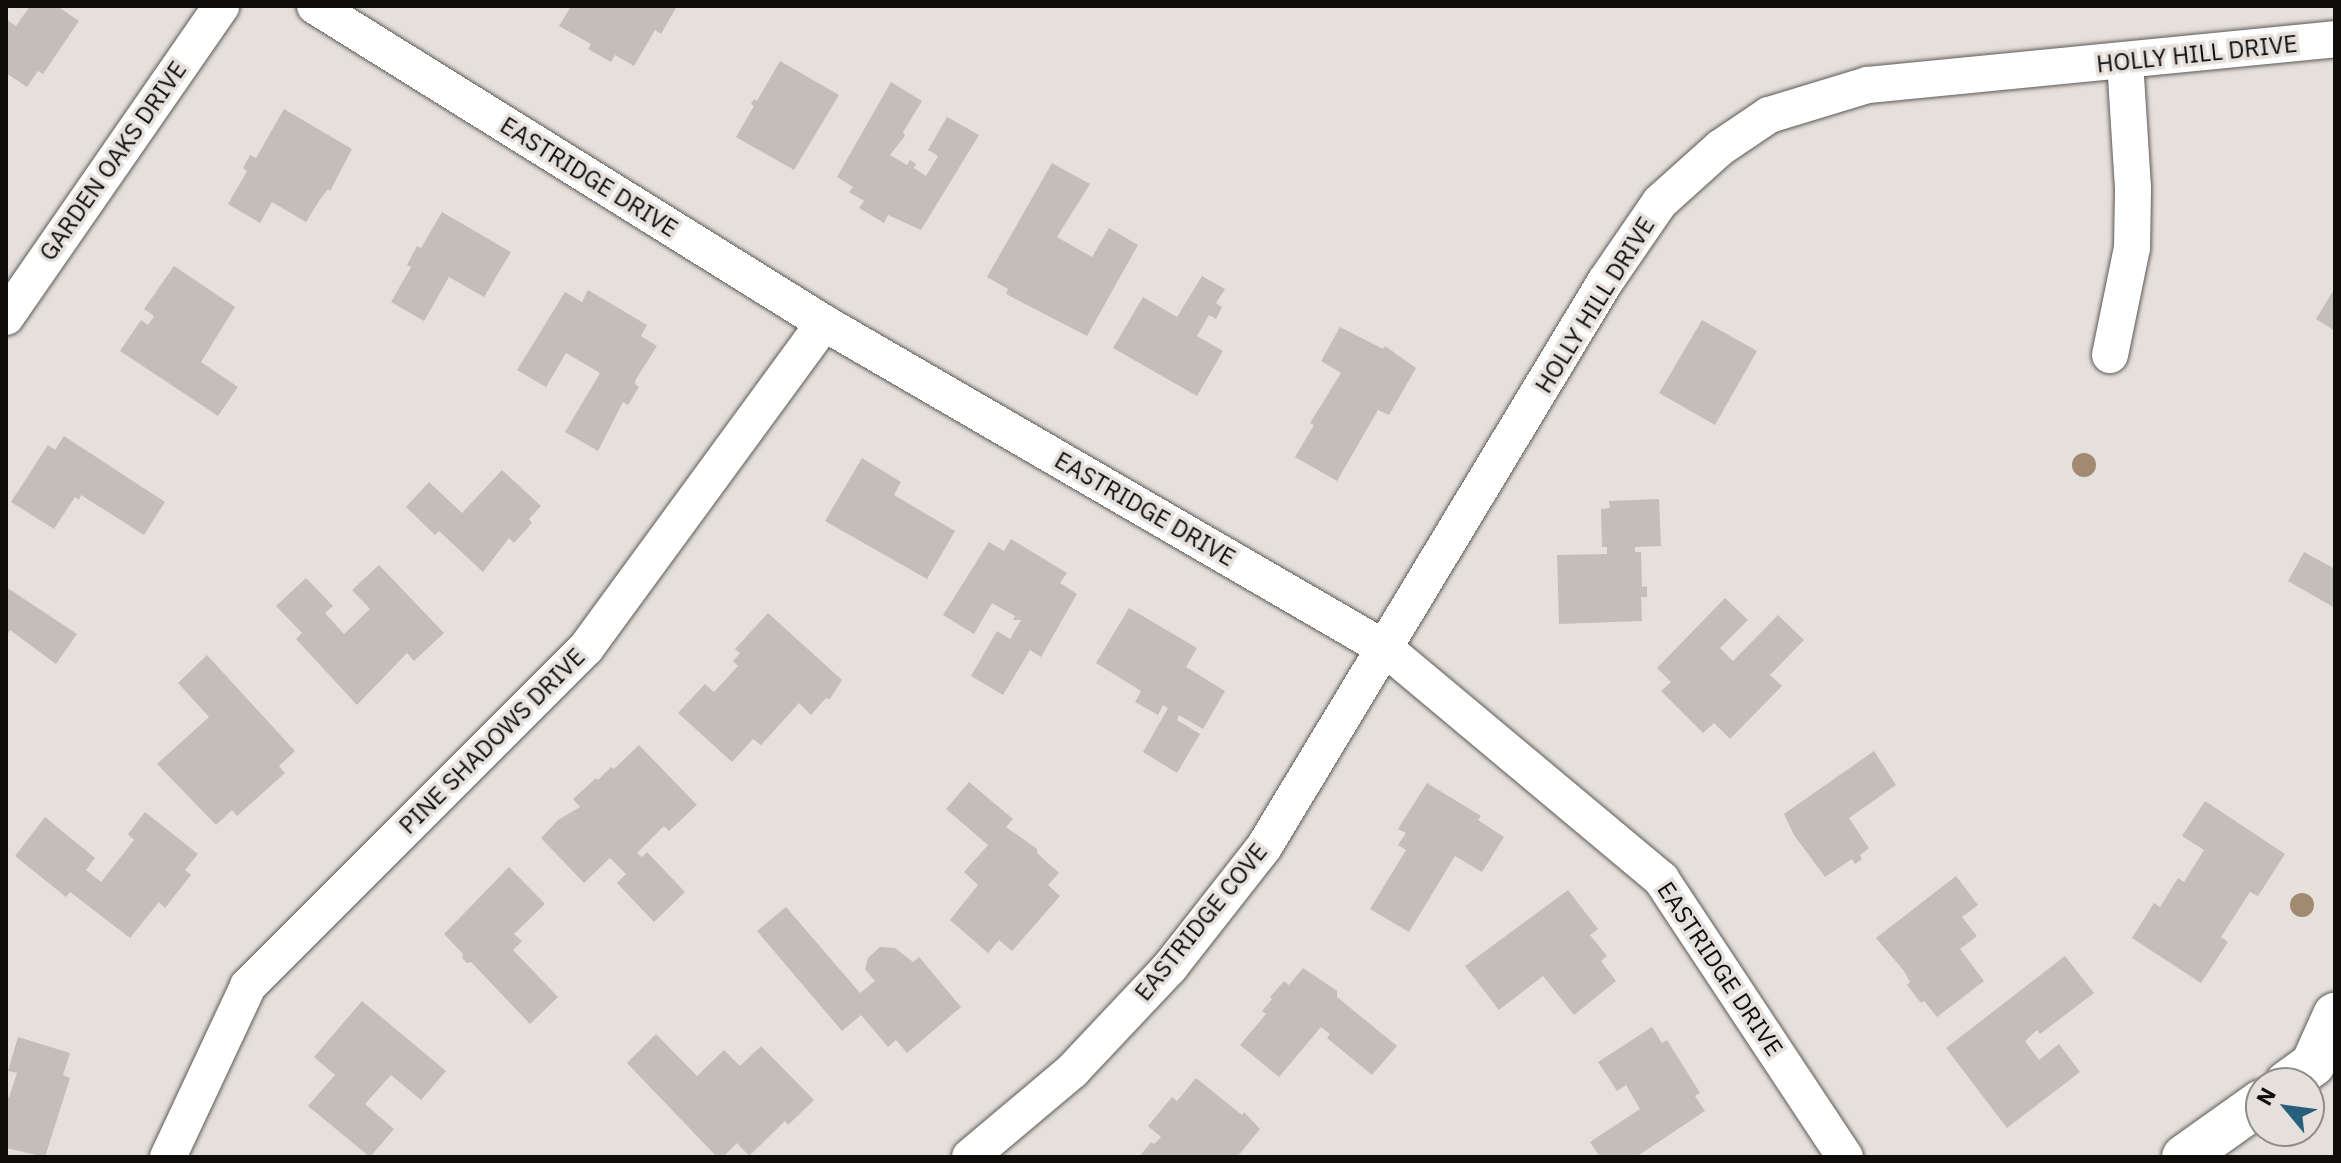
<!DOCTYPE html>
<html>
<head>
<meta charset="utf-8">
<style>
  body { margin:0 }
  #map { position:relative; width:2341px; height:1163px; overflow:hidden; background:#e5e0dc; font-family:"IBM Plex Sans",sans-serif }
  div>[style] { position:absolute }
  [style*='--x'] { left:calc(var(--x)*1px); top:calc(var(--y)*1px); width:calc(var(--w)*1px); rotate:calc(var(--a)*1deg) }
  .building>* { inset:0; background:#c3beba }
  .roads { filter:drop-shadow(0 0 2px #5e5a56) drop-shadow(0 0 2px #5e5a56) }
  .minor>* { height:36px; margin:-18px; padding:0 18px; transform-origin:18px; border-radius:18px; background:#fff }
  .tertiary>* { height:44px; margin:-22px; padding:0 22px; transform-origin:22px; border-radius:22px; background:#fff }
  .trees>* { width:24px; height:24px; margin:-12px; border-radius:50%; background:#a28972 }
  span { translate:-50% -50%; white-space:nowrap; text-align:center; line-height:1.15; -webkit-text-stroke:7px #e5e0dc; paint-order:stroke }
  .street-label { font-size:24px; color:#0f0d0c }
  .frame { position:absolute; inset:0; border:8px solid #0f0d0c; pointer-events:none }
  .north { position:absolute; left:2245px; top:1067px; width:80px; height:80px; box-sizing:border-box; background:#e5e0dc; border:2px solid #8f8c89; border-radius:50%; rotate:299deg; font-size:22px; font-weight:700; line-height:32px; text-align:center; color:#0f0d0c }
  .north::after { content:''; display:block; margin:auto; width:28px; height:36px; background:#285f7a; clip-path:polygon(50% 0,100% 100%,50% 72%,0 100%) }
</style>
</head>
<body>
<div id="map">
  <div class="building">
    <div style="clip-path:polygon(30px 6px,57px 6px,79px 21px,43px 74px,38px 71px,27px 87px,6px 73px,6px 19px,16px 26px)"></div>
    <div style="clip-path:polygon(571px 6px,677px 6px,661px 34px,655px 30px,634px 66px,615px 55px,611px 62px,588px 49px,591px 44px,559px 26px)"></div>
    <div style="clip-path:polygon(780px 61px,839px 95px,794px 170px,736px 137px,754px 106px,751px 104px,754px 99px,757px 101px)"></div>
    <div style="clip-path:polygon(891px 82px,922px 101px,903px 132px,905px 136px,890px 155px,907px 165px,910px 160px,916px 164px,914px 168px,926px 176px,938px 156px,928px 150px,947px 117px,979px 135px,921px 230px,888px 215px,884px 223px,859px 208px,864px 201px,849px 192px,853px 187px,837px 177px)"></div>
    <div style="clip-path:polygon(284px 109px,352px 149px,330px 191px,328px 189px,319px 201px,306px 222px,272px 202px,260px 223px,228px 204px,247px 171px,243px 168px,250px 155px,256px 158px)"></div>
    <div style="clip-path:polygon(1052px 163px,1090px 184px,1057px 237px,1092px 257px,1109px 228px,1138px 245px,1087px 336px,1006px 294px,1008px 289px,987px 277px)"></div>
    <div style="clip-path:polygon(442px 212px,511px 252px,484px 297px,449px 277px,424px 321px,391px 302px,411px 267px,407px 265px,417px 246px,421px 248px)"></div>
    <div style="clip-path:polygon(174px 266px,235px 307px,201px 362px,238px 387px,218px 416px,120px 351px,141px 320px,148px 325px,154px 316px,144px 309px)"></div>
    <div style="clip-path:polygon(1202px 276px,1225px 289px,1216px 303px,1222px 307px,1216px 319px,1209px 315px,1197px 336px,1223px 351px,1197px 396px,1113px 348px,1143px 297px,1177px 317px)"></div>
    <div style="clip-path:polygon(588px 290px,647px 325px,641px 336px,657px 346px,636px 379px,635px 384px,639px 387px,628px 405px,623px 402px,598px 451px,565px 432px,600px 373px,566px 353px,546px 387px,517px 370px,565px 292px,582px 302px)"></div>
    <div style="clip-path:polygon(2333px 291px,2335px 293px,2335px 331px,2316px 319px)"></div>
    <div style="clip-path:polygon(1702px 320px,1757px 351px,1715px 425px,1659px 393px)"></div>
    <div style="clip-path:polygon(1340px 327px,1383px 349px,1385px 346px,1416px 368px,1389px 415px,1378px 410px,1337px 481px,1295px 457px,1314px 425px,1310px 423px,1341px 373px,1321px 361px)"></div>
    <div style="clip-path:polygon(64px 436px,165px 502px,144px 535px,81px 495px,79px 500px,75px 497px,54px 529px,11px 502px,48px 445px,55px 450px)"></div>
    <div style="clip-path:polygon(862px 458px,901px 482px,894px 495px,955px 531px,927px 579px,825px 521px)"></div>
    <div style="clip-path:polygon(502px 470px,541px 506px,529px 519px,532px 523px,514px 543px,509px 538px,483px 572px,439px 531px,435px 535px,406px 507px,429px 482px,462px 513px)"></div>
    <div style="clip-path:polygon(1659px 499px,1661px 546px,1635px 547px,1635px 552px,1641px 552px,1642px 587px,1647px 586px,1647px 597px,1641px 597px,1642px 621px,1559px 624px,1557px 555px,1607px 554px,1607px 547px,1602px 547px,1601px 509px,1610px 508px,1609px 501px)"></div>
    <div style="clip-path:polygon(1011px 539px,1067px 573px,1060px 583px,1077px 594px,1041px 657px,1030px 650px,1003px 695px,971px 676px,997px 631px,1010px 639px,1021px 620px,1013px 620px,1015px 616px,992px 603px,974px 634px,943px 615px,989px 542px,1004px 551px)"></div>
    <div style="clip-path:polygon(2304px 552px,2335px 569px,2335px 608px,2288px 581px)"></div>
    <div style="clip-path:polygon(379px 565px,444px 633px,414px 661px,407px 653px,357px 705px,296px 639px,302px 633px,276px 606px,306px 578px,333px 606px,325px 613px,344px 634px,370px 609px,352px 590px)"></div>
    <div style="clip-path:polygon(6px 587px,77px 634px,56px 664px,10px 630px,6px 637px)"></div>
    <div style="clip-path:polygon(1725px 598px,1748px 620px,1720px 648px,1733px 661px,1778px 615px,1804px 640px,1770px 675px,1782px 686px,1730px 739px,1714px 723px,1703px 733px,1661px 691px,1671px 682px,1657px 668px)"></div>
    <div style="clip-path:polygon(1129px 608px,1197px 648px,1186px 667px,1225px 691px,1203px 729px,1179px 715px,1177px 720px,1200px 734px,1177px 773px,1143px 752px,1168px 708px,1163px 705px,1158px 715px,1135px 702px,1141px 691px,1096px 663px)"></div>
    <div style="clip-path:polygon(768px 613px,842px 680px,830px 699px,826px 698px,811px 715px,799px 703px,761px 745px,753px 739px,732px 762px,678px 713px,705px 684px,714px 692px,738px 666px,733px 661px,740px 653px,735px 649px)"></div>
    <div style="clip-path:polygon(207px 655px,295px 751px,279px 766px,285px 773px,237px 816px,232px 810px,216px 825px,157px 764px,209px 717px,178px 683px)"></div>
    <div style="clip-path:polygon(639px 745px,697px 805px,669px 831px,664px 826px,637px 853px,642px 857px,647px 852px,685px 892px,654px 922px,617px 883px,626px 874px,610px 858px,584px 883px,541px 838px,558px 820px,580px 807px,573px 799px,596px 778px,598px 780px,611px 767px,614px 769px)"></div>
    <div style="clip-path:polygon(1874px 751px,1896px 785px,1849px 818px,1869px 848px,1860px 855px,1862px 859px,1855px 864px,1852px 859px,1825px 877px,1794px 835px,1784px 814px)"></div>
    <div style="clip-path:polygon(969px 782px,1013px 819px,1006px 827px,1037px 849px,1037px 853px,1059px 873px,1048px 885px,1060px 896px,1012px 951px,999px 940px,988px 953px,950px 920px,978px 885px,964px 872px,988px 845px,946px 809px)"></div>
    <div style="clip-path:polygon(1427px 783px,1481px 816px,1478px 820px,1504px 837px,1482px 872px,1455px 856px,1409px 932px,1370px 909px,1406px 850px,1398px 845px,1406px 833px,1398px 829px)"></div>
    <div style="clip-path:polygon(2205px 801px,2285px 854px,2258px 896px,2250px 892px,2221px 937px,2228px 942px,2201px 983px,2132px 938px,2154px 903px,2160px 907px,2178px 878px,2184px 882px,2204px 850px,2182px 836px)"></div>
    <div style="clip-path:polygon(145px 812px,198px 854px,185px 870px,191px 875px,165px 908px,159px 902px,130px 938px,70px 892px,66px 897px,15px 856px,45px 817px,95px 858px,86px 870px,101px 882px,134px 840px,128px 834px)"></div>
    <div style="clip-path:polygon(509px 867px,545px 904px,514px 934px,522px 941px,513px 950px,558px 997px,530px 1024px,471px 962px,467px 963px,462px 958px,463px 954px,444px 934px)"></div>
    <div style="clip-path:polygon(1956px 876px,1978px 905px,1962px 917px,1977px 936px,1960px 949px,1984px 981px,1937px 1017px,1924px 1001px,1921px 1003px,1907px 985px,1910px 982px,1904px 971px,1876px 938px)"></div>
    <div style="clip-path:polygon(1568px 890px,1598px 929px,1590px 935px,1607px 956px,1601px 961px,1616px 981px,1574px 1015px,1543px 976px,1499px 1010px,1465px 966px)"></div>
    <div style="clip-path:polygon(786px 907px,860px 993px,875px 981px,865px 969px,868px 958px,880px 947px,895px 948px,913px 962px,919px 957px,961px 1007px,907px 1053px,896px 1040px,888px 1047px,861px 1015px,842px 1031px,757px 931px)"></div>
    <div style="clip-path:polygon(2065px 956px,2094px 993px,2040px 1034px,2037px 1030px,2025px 1041px,2039px 1060px,2059px 1044px,2080px 1072px,2007px 1128px,1946px 1048px)"></div>
    <div style="clip-path:polygon(1303px 968px,1337px 991px,1337px 997px,1397px 1046px,1372px 1075px,1327px 1038px,1330px 1034px,1321px 1027px,1279px 1077px,1240px 1045px,1266px 1014px,1262px 1011px,1272px 999px,1270px 997px,1284px 981px,1289px 985px)"></div>
    <div style="clip-path:polygon(362px 1001px,446px 1071px,421px 1100px,391px 1075px,365px 1104px,394px 1129px,370px 1157px,308px 1106px,335px 1075px,314px 1057px)"></div>
    <div style="clip-path:polygon(1652px 1027px,1662px 1043px,1667px 1040px,1700px 1093px,1695px 1096px,1705px 1111px,1636px 1157px,1600px 1157px,1590px 1142px,1640px 1109px,1626px 1085px,1617px 1091px,1598px 1062px)"></div>
    <div style="clip-path:polygon(656px 1034px,697px 1076px,724px 1050px,740px 1066px,761px 1046px,814px 1100px,788px 1125px,785px 1121px,749px 1156px,737px 1143px,723px 1157px,717px 1157px,627px 1063px)"></div>
    <div style="clip-path:polygon(18px 1037px,70px 1053px,63px 1075px,70px 1078px,45px 1157px,6px 1148px,6px 1096px,9px 1097px,17px 1073px,8px 1071px)"></div>
    <div style="clip-path:polygon(1196px 1078px,1242px 1115px,1244px 1112px,1260px 1129px,1237px 1157px,1139px 1157px,1151px 1142px,1154px 1144px,1161px 1137px,1148px 1126px,1172px 1097px,1177px 1101px)"></div>
  </div>
  <div class="roads">
    <div class="minor">
      <div style="--x:315;--y:6;--w:600;--a:31.91"></div>
      <div style="--x:824;--y:323;--w:650;--a:30.12"></div>
      <div style="--x:1386;--y:649;--w:359;--a:39.9"></div>
      <div style="--x:1661;--y:879;--w:333;--a:56.5"></div>
      <div style="--x:6;--y:317;--w:378;--a:-55.3"></div>
      <div style="--x:2110;--y:355;--w:109;--a:-78.4"></div>
      <div style="--x:2132;--y:248;--w:60;--a:-89"></div>
      <div style="--x:2133;--y:188;--w:126;--a:-93.6"></div>
      <div style="--x:168;--y:1157;--w:189;--a:-64.9"></div>
      <div style="--x:248;--y:986;--w:478;--a:-45"></div>
      <div style="--x:586;--y:648;--w:403;--a:-53.8"></div>
      <div style="--x:970;--y:1157;--w:133;--a:-40.1"></div>
      <div style="--x:1072;--y:1071;--w:143;--a:-46.7"></div>
      <div style="--x:1170;--y:967;--w:152;--a:-51.9"></div>
      <div style="--x:1264;--y:847;--w:660;--a:-58.89"></div>
      <div style="--x:1605;--y:282;--w:97;--a:-55.5"></div>
      <div style="--x:1660;--y:202;--w:81;--a:-42"></div>
      <div style="--x:1720;--y:148;--w:59;--a:-34"></div>
      <div style="--x:1769;--y:115;--w:103;--a:-16.9"></div>
      <div style="--x:1868;--y:85;--w:469;--a:-5.6"></div>
    </div>
    <div class="tertiary">
      <div style="--x:2287;--y:1083;--w:32;--a:-36"></div>
      <div style="--x:2313;--y:1064;--w:54;--a:-65.8"></div>
      <div style="--x:2184;--y:1157;--w:95;--a:-35.5"></div>
    </div>
  </div>
  <div class="trees">
    <div style="left:2084px;top:465px"></div>
    <div style="left:2302px;top:905px"></div>
  </div>
  <div class="street-label">
    <span style="left:2197px;top:54px;rotate:-6deg">HOLLY HILL DRIVE</span>
    <span style="left:113px;top:161px;rotate:-55deg">GARDEN OAKS DRIVE</span>
    <span style="left:589px;top:177px;rotate:32deg">EASTRIDGE DRIVE</span>
    <span style="left:1595px;top:305px;rotate:-58deg">HOLLY HILL DRIVE</span>
    <span style="left:1145px;top:509px;rotate:30deg">EASTRIDGE DRIVE</span>
    <span style="left:492px;top:741px;rotate:-45deg">PINE SHADOWS DRIVE</span>
    <span style="left:1201px;top:922px;rotate:-51deg">EASTRIDGE COVE</span>
    <span style="left:1720px;top:969px;rotate:56deg">EASTRIDGE DRIVE</span>
  </div>
  <div class="frame"></div>
  <div class="north">N</div>
</div>
</body>
</html>
